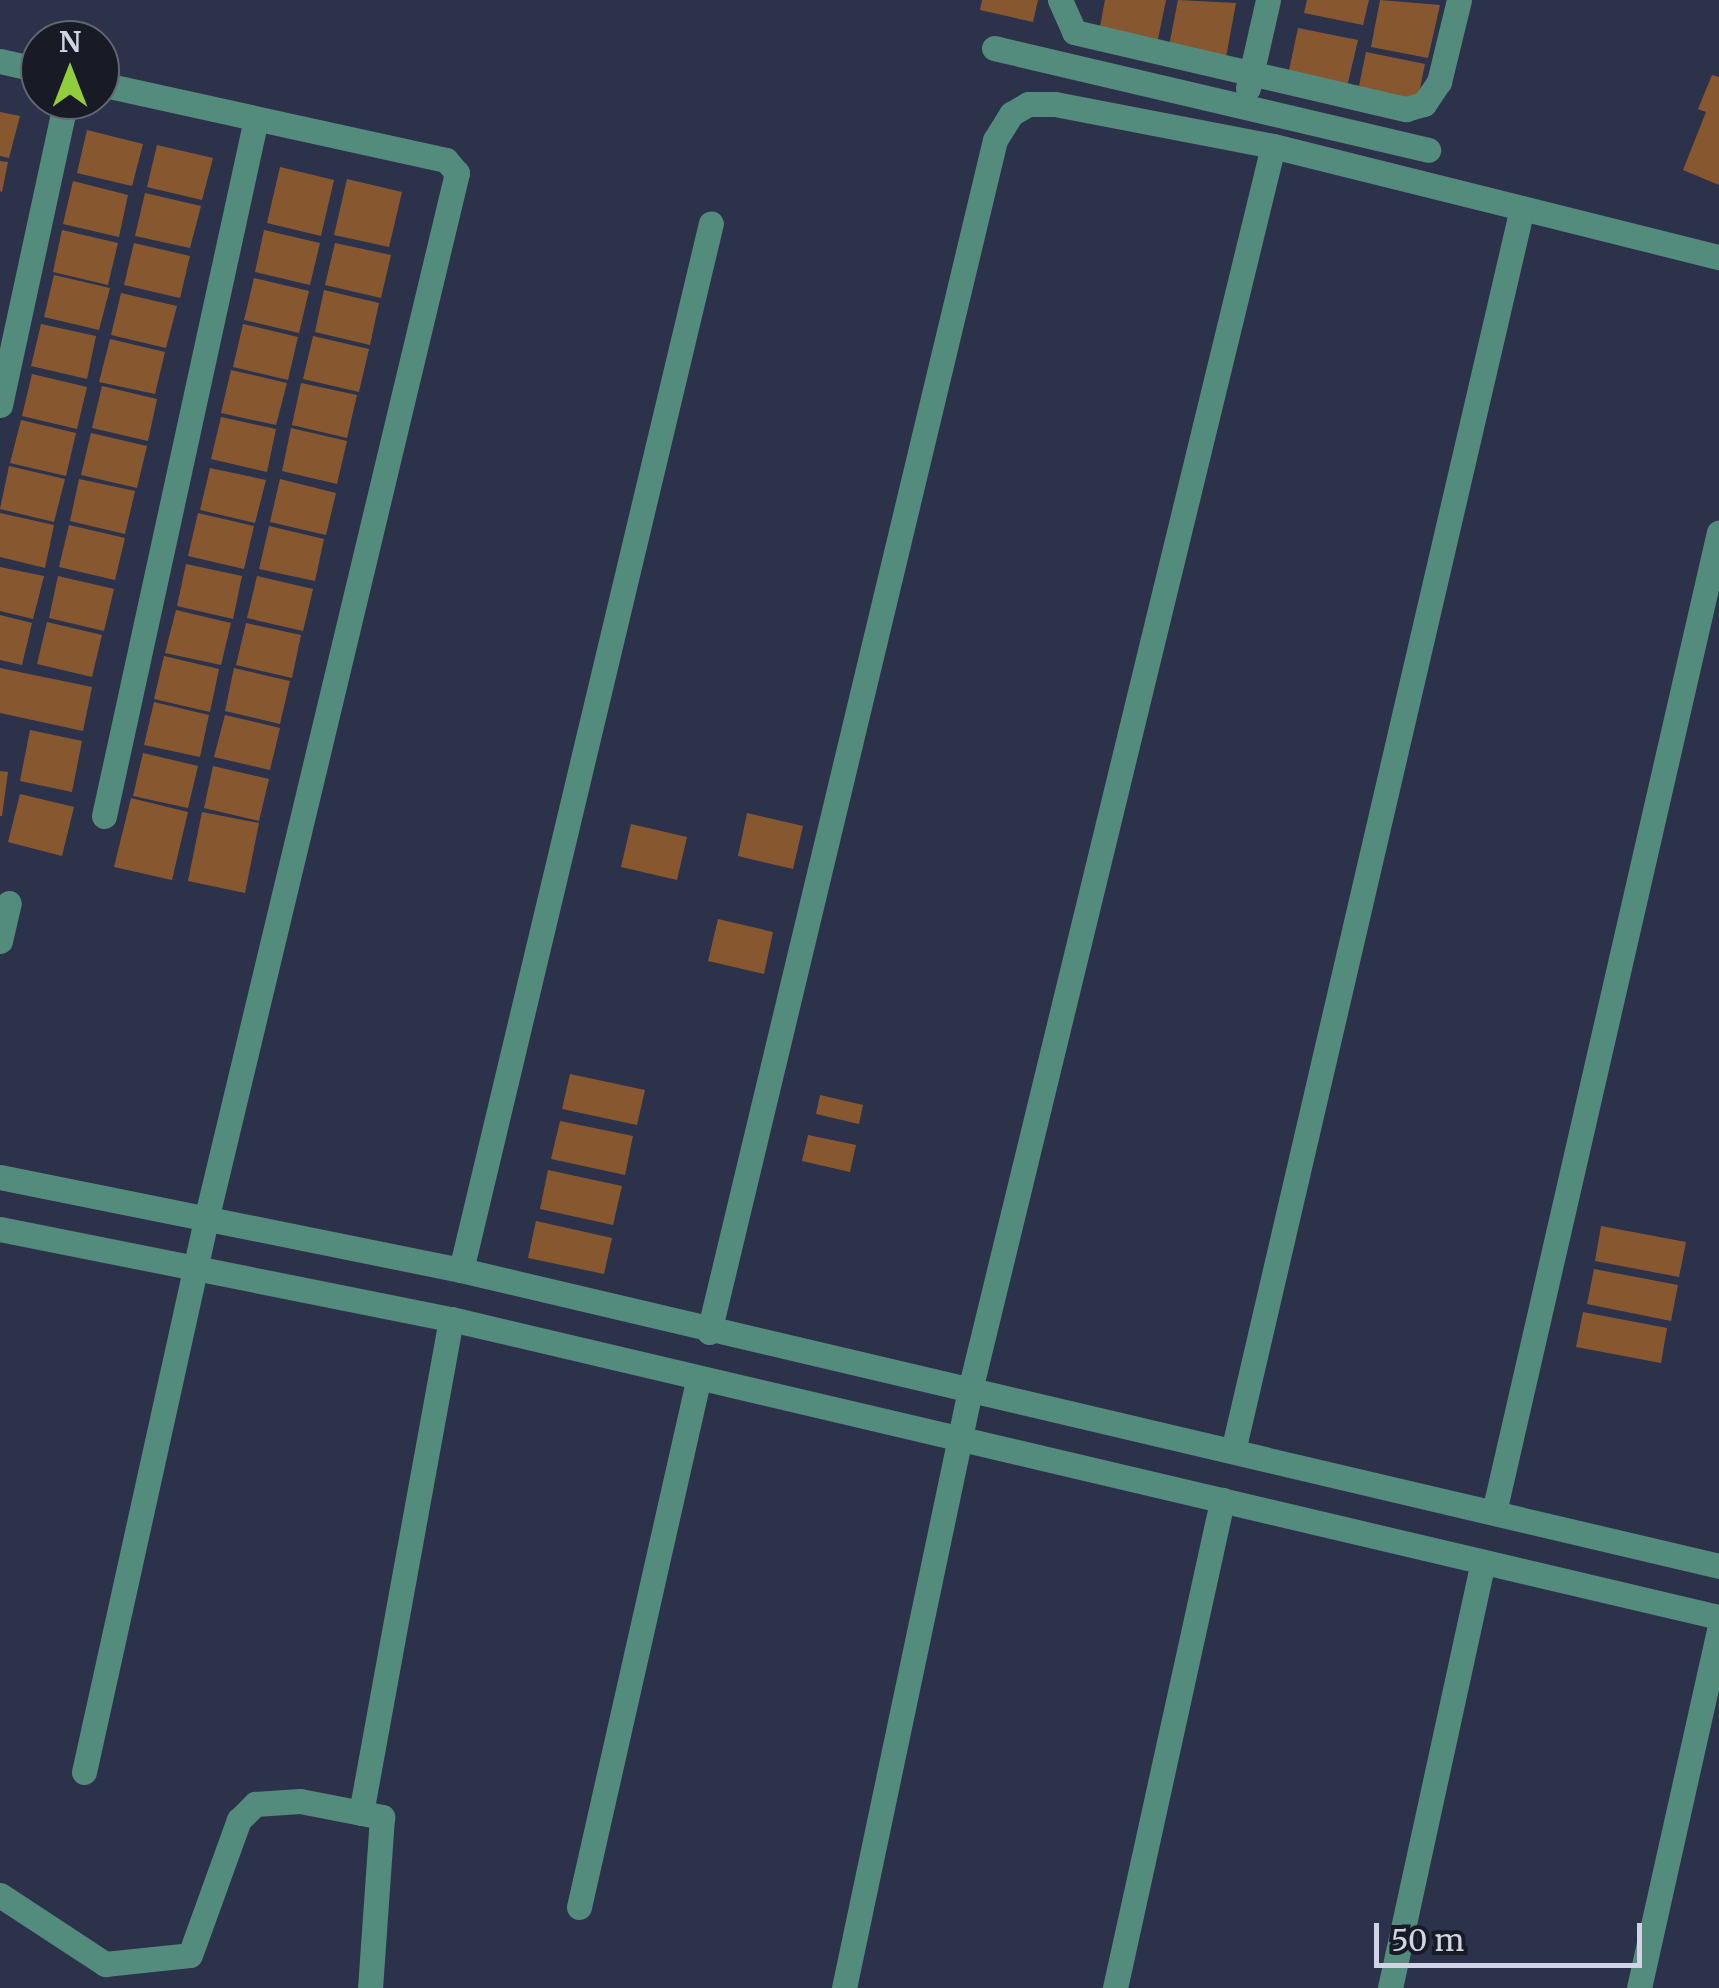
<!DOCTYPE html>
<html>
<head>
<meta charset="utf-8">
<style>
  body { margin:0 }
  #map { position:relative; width:1719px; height:1988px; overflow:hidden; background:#2d324b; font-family:Merriweather,serif }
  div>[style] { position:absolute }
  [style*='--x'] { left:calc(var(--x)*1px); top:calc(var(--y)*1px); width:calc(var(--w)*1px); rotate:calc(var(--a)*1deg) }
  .building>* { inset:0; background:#875830 }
  .minor>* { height:25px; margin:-12.5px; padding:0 12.5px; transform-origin:12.5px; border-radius:12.5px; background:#538c7d }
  span { translate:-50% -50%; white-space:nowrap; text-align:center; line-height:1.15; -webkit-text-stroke:10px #181b26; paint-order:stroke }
  .north { position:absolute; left:20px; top:20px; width:100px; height:100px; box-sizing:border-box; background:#181b26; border:2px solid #626572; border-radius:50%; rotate:0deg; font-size:28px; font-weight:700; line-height:40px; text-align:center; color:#d0d4e4 }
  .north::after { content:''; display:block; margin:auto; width:35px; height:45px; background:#92cd3e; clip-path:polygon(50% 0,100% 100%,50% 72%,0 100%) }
  .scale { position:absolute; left:1374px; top:1923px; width:268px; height:45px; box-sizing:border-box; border:5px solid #d0d4e4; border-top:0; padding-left:12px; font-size:30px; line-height:35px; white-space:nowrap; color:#d0d4e4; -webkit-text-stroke:8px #181b26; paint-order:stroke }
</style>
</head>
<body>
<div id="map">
  <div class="building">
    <div style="clip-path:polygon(982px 0,1038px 0,1033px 22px,980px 10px)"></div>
    <div style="clip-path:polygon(1105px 0,1166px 0,1157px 44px,1099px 32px)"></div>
    <div style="clip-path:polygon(1178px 0,1236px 3px,1226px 57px,1169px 46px)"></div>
    <div style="clip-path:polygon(1307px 0,1369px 0,1363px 25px,1304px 13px)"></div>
    <div style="clip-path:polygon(1380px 0,1440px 5px,1428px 58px,1371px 47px)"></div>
    <div style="clip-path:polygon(1298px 28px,1358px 40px,1347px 87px,1288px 75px)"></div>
    <div style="clip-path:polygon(1366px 52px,1425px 64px,1417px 103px,1358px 91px)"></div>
    <div style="clip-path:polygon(1712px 75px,1719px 77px,1719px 185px,1683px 170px,1706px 112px,1698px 109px)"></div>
    <div style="clip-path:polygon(0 112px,20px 116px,9px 158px,0 156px)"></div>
    <div style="clip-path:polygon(87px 130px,143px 144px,132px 186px,77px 173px)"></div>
    <div style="clip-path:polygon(157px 145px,213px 158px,202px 200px,147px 187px)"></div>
    <div style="clip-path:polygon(0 161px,8px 162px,2px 192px,0 191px)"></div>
    <div style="clip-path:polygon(280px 167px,334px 180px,321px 236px,267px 223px)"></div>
    <div style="clip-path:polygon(347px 179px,402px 192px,389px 247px,334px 235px)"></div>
    <div style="clip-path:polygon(73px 181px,128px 195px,119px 237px,63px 224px)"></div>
    <div style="clip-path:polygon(145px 193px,201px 206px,190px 248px,135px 236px)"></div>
    <div style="clip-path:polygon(62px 230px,118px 243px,108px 285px,53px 272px)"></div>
    <div style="clip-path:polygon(264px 230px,320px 243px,310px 285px,255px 272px)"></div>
    <div style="clip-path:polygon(134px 243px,190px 256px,180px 298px,124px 285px)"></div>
    <div style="clip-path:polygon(335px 243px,391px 255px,381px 298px,325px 285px)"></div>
    <div style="clip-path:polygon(54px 275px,110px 288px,99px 330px,44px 317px)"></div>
    <div style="clip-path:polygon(254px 278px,309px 291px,299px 333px,244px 320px)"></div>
    <div style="clip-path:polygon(324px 290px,379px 303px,370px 345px,315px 332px)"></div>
    <div style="clip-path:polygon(121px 293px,177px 306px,166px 348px,111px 335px)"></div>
    <div style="clip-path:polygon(41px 324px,96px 336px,87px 379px,31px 366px)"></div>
    <div style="clip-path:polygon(243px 324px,298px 337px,288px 380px,233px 367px)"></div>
    <div style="clip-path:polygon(313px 336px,369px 349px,359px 392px,303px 379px)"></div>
    <div style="clip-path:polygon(110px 339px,165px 352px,155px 394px,99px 382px)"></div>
    <div style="clip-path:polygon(231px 370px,287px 383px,276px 425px,221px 413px)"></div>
    <div style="clip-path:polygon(32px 374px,87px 387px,77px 429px,22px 416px)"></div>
    <div style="clip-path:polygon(301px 383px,357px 395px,347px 438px,292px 425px)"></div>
    <div style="clip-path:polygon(102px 386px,157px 399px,148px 441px,92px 428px)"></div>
    <div style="clip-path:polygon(221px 417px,276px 429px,267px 472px,211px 459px)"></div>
    <div style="clip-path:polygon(21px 420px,76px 433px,66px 476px,10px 463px)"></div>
    <div style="clip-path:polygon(291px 428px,347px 441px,337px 484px,282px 471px)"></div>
    <div style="clip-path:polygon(91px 433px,147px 446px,137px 488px,81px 475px)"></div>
    <div style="clip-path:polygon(9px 466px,65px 479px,54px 522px,0 509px)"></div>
    <div style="clip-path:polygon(210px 468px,266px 480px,255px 523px,200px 510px)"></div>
    <div style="clip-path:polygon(79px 479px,135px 491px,125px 534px,70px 521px)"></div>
    <div style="clip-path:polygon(280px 479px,336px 493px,326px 535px,270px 522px)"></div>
    <div style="clip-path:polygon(0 513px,54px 525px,45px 568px,0 557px)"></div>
    <div style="clip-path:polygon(198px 513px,254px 526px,244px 569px,188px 556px)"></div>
    <div style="clip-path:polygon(69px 525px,125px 538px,115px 580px,59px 567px)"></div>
    <div style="clip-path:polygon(269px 526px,324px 539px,315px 581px,259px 569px)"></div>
    <div style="clip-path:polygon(186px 564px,242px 576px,233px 619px,177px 606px)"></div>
    <div style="clip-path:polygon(0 567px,44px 576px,33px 619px,0 611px)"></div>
    <div style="clip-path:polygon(58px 576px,114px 589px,104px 631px,49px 618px)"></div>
    <div style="clip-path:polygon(257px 576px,313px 589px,303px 631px,247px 618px)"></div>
    <div style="clip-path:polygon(176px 610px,231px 623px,221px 665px,165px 653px)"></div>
    <div style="clip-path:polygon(0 615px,32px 623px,22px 665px,0 660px)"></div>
    <div style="clip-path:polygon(47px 622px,102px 635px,92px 677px,37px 664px)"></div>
    <div style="clip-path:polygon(246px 623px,301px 635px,292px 678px,236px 665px)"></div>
    <div style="clip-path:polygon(164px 656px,219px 669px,210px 712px,154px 699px)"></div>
    <div style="clip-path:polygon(0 668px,92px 687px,83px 731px,0 713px)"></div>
    <div style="clip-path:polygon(234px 668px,290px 681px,280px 724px,225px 711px)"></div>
    <div style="clip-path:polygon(154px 702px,209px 715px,200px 757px,144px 745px)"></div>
    <div style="clip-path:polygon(225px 715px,280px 728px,270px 770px,214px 757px)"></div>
    <div style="clip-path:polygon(30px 730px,82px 741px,72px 792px,20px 781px)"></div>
    <div style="clip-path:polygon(143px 753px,198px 766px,188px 808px,133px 796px)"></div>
    <div style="clip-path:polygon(213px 766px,269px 779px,259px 821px,204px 808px)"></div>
    <div style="clip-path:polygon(0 771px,8px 772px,2px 816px,0 816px)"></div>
    <div style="clip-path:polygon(20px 794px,74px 807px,62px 856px,8px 842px)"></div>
    <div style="clip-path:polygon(131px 798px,188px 812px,172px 880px,114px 867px)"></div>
    <div style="clip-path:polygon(202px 812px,259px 823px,245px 893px,188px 881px)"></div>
    <div style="clip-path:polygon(747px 813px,803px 826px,793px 869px,738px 856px)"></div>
    <div style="clip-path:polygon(631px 824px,687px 837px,677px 880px,621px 867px)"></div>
    <div style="clip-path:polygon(718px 919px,773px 932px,764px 974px,708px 961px)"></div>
    <div style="clip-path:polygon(570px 1074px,645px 1090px,637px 1125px,562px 1109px)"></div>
    <div style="clip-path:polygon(820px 1095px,863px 1105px,859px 1124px,816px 1114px)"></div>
    <div style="clip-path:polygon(560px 1121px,633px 1136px,625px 1175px,551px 1159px)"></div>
    <div style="clip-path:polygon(808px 1135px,856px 1145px,850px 1172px,802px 1161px)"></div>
    <div style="clip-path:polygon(548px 1170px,622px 1186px,613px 1225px,540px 1209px)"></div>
    <div style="clip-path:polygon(536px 1221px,612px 1238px,604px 1274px,528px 1258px)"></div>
    <div style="clip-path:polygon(1601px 1226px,1686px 1242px,1679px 1277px,1595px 1261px)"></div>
    <div style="clip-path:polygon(1594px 1269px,1678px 1285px,1671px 1321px,1587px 1304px)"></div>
    <div style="clip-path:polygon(1583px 1312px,1667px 1328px,1661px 1363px,1576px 1347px)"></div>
  </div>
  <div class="minor">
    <div style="--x:1060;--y:0;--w:35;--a:66"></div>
    <div style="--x:1074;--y:32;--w:341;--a:13.1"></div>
    <div style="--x:1406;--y:109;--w:19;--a:-16"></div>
    <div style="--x:1424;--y:104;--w:27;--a:-56"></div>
    <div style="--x:1439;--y:82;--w:84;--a:-76.3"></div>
    <div style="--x:994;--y:48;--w:446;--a:13.2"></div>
    <div style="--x:0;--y:61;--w:41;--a:12.7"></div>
    <div style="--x:1248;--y:88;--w:90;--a:-77.2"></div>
    <div style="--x:0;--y:405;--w:312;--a:-77.8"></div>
    <div style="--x:104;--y:816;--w:713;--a:-77.7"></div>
    <div style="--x:0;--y:941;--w:39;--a:-77"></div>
    <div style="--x:0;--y:1177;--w:470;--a:11.4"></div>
    <div style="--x:461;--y:1270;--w:1292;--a:13.24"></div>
    <div style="--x:0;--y:1229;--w:460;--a:11.3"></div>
    <div style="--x:451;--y:1319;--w:1303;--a:13.23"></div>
    <div style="--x:461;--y:1270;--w:1076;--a:-76.57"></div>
    <div style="--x:709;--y:1332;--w:1226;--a:-76.51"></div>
    <div style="--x:995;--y:140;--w:31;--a:-58"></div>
    <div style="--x:1011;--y:114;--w:20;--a:-30"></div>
    <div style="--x:1028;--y:104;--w:27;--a:0"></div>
    <div style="--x:1055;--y:104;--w:222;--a:10.9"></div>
    <div style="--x:1273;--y:146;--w:460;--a:14"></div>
    <div style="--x:1233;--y:1451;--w:1276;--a:-76.91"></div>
    <div style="--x:1494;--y:1512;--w:1005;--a:-77.07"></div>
    <div style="--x:84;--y:1772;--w:565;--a:-77.54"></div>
    <div style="--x:206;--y:1220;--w:1077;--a:-76.52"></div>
    <div style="--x:457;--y:173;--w:17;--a:-130"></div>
    <div style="--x:446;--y:160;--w:354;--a:-167.6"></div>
    <div style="--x:361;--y:1813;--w:502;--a:-79.67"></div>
    <div style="--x:0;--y:1895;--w:126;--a:33.3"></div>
    <div style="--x:105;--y:1964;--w:85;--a:-6"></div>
    <div style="--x:190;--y:1955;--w:144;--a:-70.1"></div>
    <div style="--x:239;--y:1820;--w:23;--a:-45"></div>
    <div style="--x:255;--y:1804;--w:45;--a:-3.8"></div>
    <div style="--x:300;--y:1801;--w:84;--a:11"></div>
    <div style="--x:382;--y:1817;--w:171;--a:94"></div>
    <div style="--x:579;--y:1907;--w:539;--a:-77.25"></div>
    <div style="--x:844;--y:1988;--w:611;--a:-78.1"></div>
    <div style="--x:970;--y:1390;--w:1280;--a:-76.31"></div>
    <div style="--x:1115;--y:1988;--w:500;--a:-77.6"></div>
    <div style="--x:1390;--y:1988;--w:436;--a:-77.7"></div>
    <div style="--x:1639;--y:1988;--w:368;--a:-77.4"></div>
  </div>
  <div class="north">N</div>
  <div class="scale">50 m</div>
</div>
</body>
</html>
